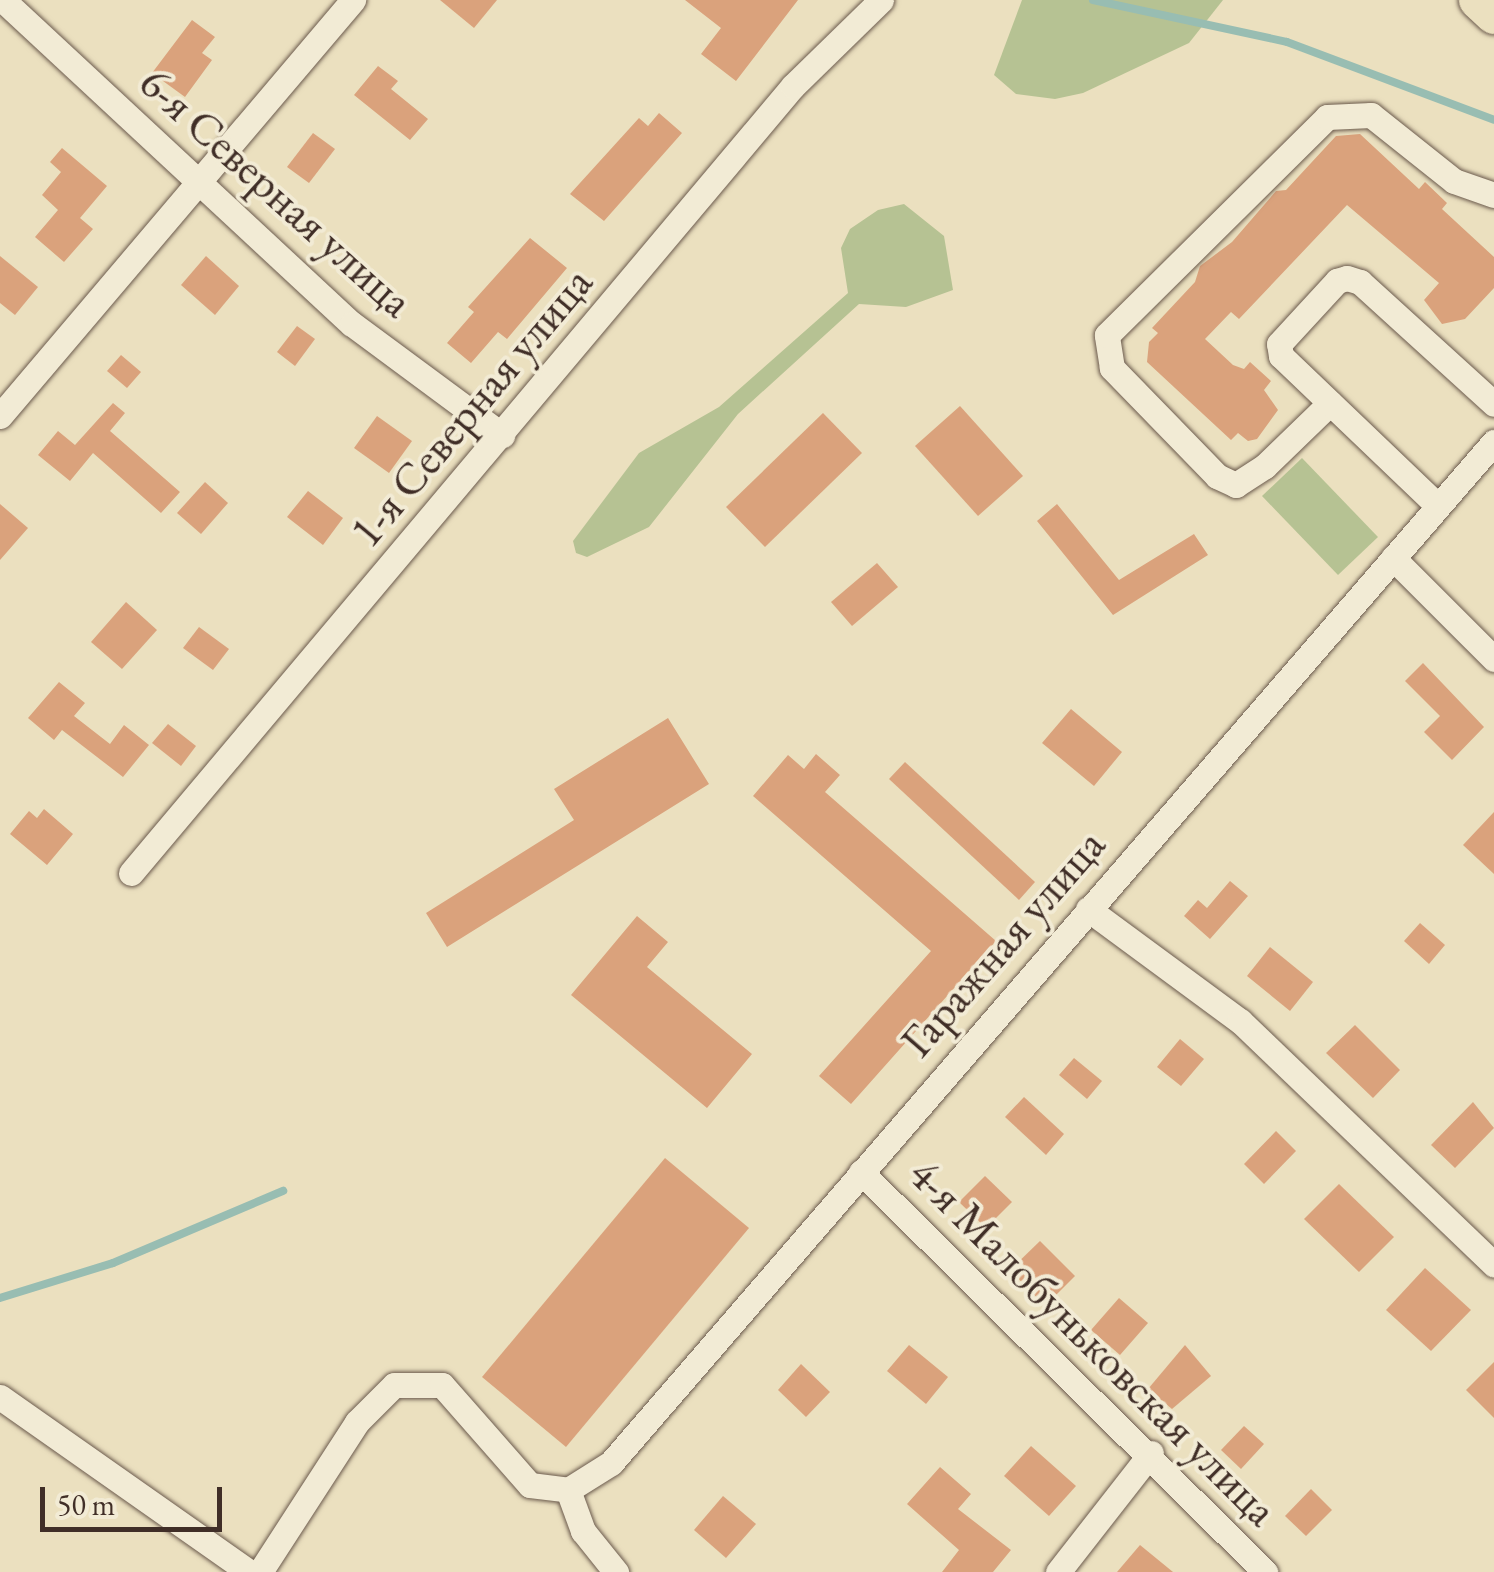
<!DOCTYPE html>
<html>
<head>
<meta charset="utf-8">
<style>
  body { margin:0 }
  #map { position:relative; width:1494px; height:1572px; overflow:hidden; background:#ebe0bf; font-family:"EB Garamond",serif }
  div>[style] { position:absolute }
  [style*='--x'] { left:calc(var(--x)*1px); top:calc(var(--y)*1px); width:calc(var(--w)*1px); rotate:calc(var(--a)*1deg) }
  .green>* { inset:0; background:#b6c293 }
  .stream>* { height:8px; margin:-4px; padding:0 4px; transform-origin:4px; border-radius:4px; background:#98bdb2 }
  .building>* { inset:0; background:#daa27c }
  .roads { filter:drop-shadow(0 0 2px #6b5a4d) drop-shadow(0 0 2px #6b5a4d) }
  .minor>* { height:25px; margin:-12.5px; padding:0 12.5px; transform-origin:12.5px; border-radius:12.5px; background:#f2ebd5 }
  .highway>* { height:38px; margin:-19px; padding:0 19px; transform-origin:19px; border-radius:19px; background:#ebe0bf }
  span { translate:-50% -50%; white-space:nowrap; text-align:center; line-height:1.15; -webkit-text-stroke:8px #f2ebd5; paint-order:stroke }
  .street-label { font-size:45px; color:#402e27 }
  .scale { position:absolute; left:40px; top:1487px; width:182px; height:45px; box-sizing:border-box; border:5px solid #402e27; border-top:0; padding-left:12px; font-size:30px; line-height:35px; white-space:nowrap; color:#402e27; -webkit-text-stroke:8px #f2ebd5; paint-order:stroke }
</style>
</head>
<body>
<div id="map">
  <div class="green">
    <div style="clip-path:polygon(1022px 0,1223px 0,1189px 43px,1083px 93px,1055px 99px,1016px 94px,994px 75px)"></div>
    <div style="clip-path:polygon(904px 204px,944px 236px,953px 290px,906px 307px,859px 304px,738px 414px,649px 527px,587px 557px,576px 553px,573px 541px,639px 453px,719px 407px,848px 293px,841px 248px,850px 229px,878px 210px)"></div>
    <div style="clip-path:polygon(1302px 458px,1378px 537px,1338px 575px,1262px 496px)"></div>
  </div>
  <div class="stream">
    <div style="--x:1093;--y:0;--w:198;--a:12.2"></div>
    <div style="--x:1287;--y:42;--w:221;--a:20.6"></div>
    <div style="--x:0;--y:1298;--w:118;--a:-17.2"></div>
    <div style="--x:113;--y:1263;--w:185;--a:-23"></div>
  </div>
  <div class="building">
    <div style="clip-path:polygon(440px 0,497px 0,474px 28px)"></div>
    <div style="clip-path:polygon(685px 0,798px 0,736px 81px,701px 54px,721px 28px)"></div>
    <div style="clip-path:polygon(192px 20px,215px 37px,202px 53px,212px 60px,185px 97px,152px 73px)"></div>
    <div style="clip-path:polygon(378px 66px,398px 81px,391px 89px,428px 119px,410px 140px,354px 95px)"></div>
    <div style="clip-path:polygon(659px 113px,682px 133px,604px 221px,570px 194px,639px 118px,648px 126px)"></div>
    <div style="clip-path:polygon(313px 133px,335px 149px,309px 183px,287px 167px)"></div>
    <div style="clip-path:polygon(1360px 134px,1419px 189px,1425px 182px,1447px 203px,1442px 209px,1494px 257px,1494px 288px,1465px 319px,1442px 324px,1424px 300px,1439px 283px,1347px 205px,1239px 319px,1231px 312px,1205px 339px,1233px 365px,1244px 369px,1250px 362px,1271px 381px,1264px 390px,1278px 410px,1257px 439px,1248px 441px,1238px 433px,1231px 440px,1147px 362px,1149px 342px,1158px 333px,1152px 328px,1195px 282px,1200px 266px,1232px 242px,1276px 191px,1286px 190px,1336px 136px)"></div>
    <div style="clip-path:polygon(62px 148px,107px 186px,80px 218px,93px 229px,64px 262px,35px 237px,58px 210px,42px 195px,61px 172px,50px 162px)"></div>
    <div style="clip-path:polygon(530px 238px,567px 268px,507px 339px,498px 332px,471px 363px,447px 343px,474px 312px,468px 307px)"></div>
    <div style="clip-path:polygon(0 256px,38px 287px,15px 315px,0 303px)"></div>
    <div style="clip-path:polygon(206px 256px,239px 286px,215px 315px,181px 285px)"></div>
    <div style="clip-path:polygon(297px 326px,315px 339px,295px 366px,277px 352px)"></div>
    <div style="clip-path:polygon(121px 355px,141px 372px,127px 388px,107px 371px)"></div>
    <div style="clip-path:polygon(113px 403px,125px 413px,110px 431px,180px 492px,161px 513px,93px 453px,70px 481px,38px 455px,58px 431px,75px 445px)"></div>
    <div style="clip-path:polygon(960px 406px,1023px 476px,978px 516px,915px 446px)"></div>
    <div style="clip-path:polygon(823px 413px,862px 453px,765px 547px,726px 507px)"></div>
    <div style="clip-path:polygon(377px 416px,412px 441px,389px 473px,354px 448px)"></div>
    <div style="clip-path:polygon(205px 482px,228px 503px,201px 534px,177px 513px)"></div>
    <div style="clip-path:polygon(308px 491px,343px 518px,323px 545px,287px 517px)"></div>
    <div style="clip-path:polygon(0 504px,28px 528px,0 560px)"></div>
    <div style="clip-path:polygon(1057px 504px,1119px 580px,1194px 534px,1208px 555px,1113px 615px,1037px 521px)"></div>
    <div style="clip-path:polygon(877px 563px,898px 587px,852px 626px,831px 602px)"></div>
    <div style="clip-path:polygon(126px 602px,157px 630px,122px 669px,91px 642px)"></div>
    <div style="clip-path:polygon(199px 627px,229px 649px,213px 670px,183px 648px)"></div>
    <div style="clip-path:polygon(1423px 663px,1484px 727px,1452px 760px,1424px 732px,1440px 716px,1405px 681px)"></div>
    <div style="clip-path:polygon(59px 682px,85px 703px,74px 716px,110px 744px,124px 725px,149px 745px,123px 777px,62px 730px,54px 740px,28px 718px)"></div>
    <div style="clip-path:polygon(1071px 709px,1122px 752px,1094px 786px,1042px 743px)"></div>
    <div style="clip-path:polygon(668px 718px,709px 784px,447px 947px,426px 913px,574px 820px,554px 789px)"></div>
    <div style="clip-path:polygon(168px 724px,196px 746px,181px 766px,152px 743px)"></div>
    <div style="clip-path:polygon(816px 754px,840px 775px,825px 792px,996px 941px,851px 1104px,819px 1076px,931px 951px,753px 796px,788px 755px,804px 769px)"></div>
    <div style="clip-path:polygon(905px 762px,1035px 882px,1019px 900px,889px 779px)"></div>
    <div style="clip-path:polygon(44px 809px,73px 834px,47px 865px,10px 834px,29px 811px,37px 818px)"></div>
    <div style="clip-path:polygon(1494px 812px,1494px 874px,1463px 845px)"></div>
    <div style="clip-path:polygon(1230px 881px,1248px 896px,1210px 939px,1184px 916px,1198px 900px,1207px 908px)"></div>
    <div style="clip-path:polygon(637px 916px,668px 942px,647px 967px,752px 1054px,707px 1108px,571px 995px)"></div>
    <div style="clip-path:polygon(1420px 923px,1445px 945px,1429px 964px,1404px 941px)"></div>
    <div style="clip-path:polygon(1270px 947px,1313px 982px,1290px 1011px,1247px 976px)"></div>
    <div style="clip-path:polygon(1355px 1025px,1400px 1070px,1373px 1098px,1326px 1053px)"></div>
    <div style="clip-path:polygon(1180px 1039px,1204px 1059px,1181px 1086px,1157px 1067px)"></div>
    <div style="clip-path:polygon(1074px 1058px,1102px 1081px,1087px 1099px,1059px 1075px)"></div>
    <div style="clip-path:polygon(1024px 1097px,1064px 1134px,1046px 1155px,1005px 1117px)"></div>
    <div style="clip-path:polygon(1473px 1102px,1494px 1128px,1455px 1168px,1431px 1145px)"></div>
    <div style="clip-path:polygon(1276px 1131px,1296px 1151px,1264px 1184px,1244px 1164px)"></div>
    <div style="clip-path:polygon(665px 1158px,749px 1228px,566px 1447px,482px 1377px)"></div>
    <div style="clip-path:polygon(985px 1176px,1012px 1202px,986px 1228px,959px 1202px)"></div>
    <div style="clip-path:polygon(1339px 1184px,1394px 1237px,1359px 1272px,1304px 1219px)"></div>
    <div style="clip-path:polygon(1040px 1241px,1075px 1276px,1045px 1306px,1010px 1270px)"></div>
    <div style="clip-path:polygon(1425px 1268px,1471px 1310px,1431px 1351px,1386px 1310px)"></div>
    <div style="clip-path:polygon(1119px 1298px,1148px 1323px,1120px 1355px,1091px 1330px)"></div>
    <div style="clip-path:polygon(909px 1345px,948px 1377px,926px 1404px,887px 1371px)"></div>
    <div style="clip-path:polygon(1185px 1345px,1211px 1376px,1172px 1409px,1148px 1389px)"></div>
    <div style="clip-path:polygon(1494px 1362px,1494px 1418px,1466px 1390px)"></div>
    <div style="clip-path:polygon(801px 1364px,830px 1392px,806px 1417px,778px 1390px)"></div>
    <div style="clip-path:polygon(1244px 1426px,1264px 1444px,1241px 1469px,1221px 1450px)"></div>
    <div style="clip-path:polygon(1031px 1446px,1076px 1486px,1049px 1516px,1004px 1476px)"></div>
    <div style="clip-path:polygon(940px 1467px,971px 1494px,958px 1509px,1011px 1550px,993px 1572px,942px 1572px,959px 1550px,907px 1504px)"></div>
    <div style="clip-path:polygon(1311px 1489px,1332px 1510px,1306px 1536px,1285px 1516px)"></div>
    <div style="clip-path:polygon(723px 1496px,756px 1524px,726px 1558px,694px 1530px)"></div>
    <div style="clip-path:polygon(1140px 1545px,1173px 1572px,1117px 1572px)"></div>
  </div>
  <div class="roads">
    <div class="minor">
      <div style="--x:3;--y:0;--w:476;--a:42.9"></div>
      <div style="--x:352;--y:324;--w:187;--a:36.5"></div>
      <div style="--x:1330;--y:403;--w:91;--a:135.9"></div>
      <div style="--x:1265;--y:466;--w:35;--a:147"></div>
      <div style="--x:1236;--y:485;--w:21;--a:-155"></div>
      <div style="--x:1217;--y:476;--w:151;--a:-134.2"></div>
      <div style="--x:1112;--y:368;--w:33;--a:-99"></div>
      <div style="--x:1107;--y:335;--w:310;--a:-44.7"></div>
      <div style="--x:1327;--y:117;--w:44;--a:-2.6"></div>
      <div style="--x:1371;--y:115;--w:106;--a:38.5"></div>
      <div style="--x:1454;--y:181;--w:42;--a:19.3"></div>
      <div style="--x:0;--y:416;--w:546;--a:-49.68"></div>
      <div style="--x:1438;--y:506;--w:217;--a:-136.3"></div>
      <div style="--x:1281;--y:356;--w:12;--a:-99"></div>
      <div style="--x:1279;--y:344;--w:86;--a:-47.4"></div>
      <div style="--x:1337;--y:281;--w:10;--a:-17"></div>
      <div style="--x:1347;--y:278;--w:14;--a:17"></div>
      <div style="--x:1360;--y:282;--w:181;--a:42.3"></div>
      <div style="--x:1393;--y:558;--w:143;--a:45"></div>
      <div style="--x:131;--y:873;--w:1028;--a:-49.93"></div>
      <div style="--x:793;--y:86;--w:123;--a:-44.3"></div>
      <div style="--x:1088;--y:909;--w:189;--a:36.4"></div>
      <div style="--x:1240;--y:1021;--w:352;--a:43.8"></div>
      <div style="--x:861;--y:1172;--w:569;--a:44.71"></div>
      <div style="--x:0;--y:1397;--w:304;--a:35.1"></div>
      <div style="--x:568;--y:1490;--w:44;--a:69.9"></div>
      <div style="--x:583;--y:1531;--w:53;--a:51.2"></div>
      <div style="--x:260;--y:1572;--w:179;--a:-57.1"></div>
      <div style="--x:357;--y:1422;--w:52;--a:-45"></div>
      <div style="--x:394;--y:1385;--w:48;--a:0"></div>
      <div style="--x:442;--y:1385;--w:133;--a:48.7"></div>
      <div style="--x:530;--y:1485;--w:38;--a:7"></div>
      <div style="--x:568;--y:1490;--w:51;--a:-32.1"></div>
      <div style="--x:611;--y:1463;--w:1350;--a:-49.15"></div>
      <div style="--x:1058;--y:1572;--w:151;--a:-52"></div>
    </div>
    <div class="highway">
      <div style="--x:1478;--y:0;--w:22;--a:43"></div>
    </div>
  </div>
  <div class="street-label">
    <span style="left:276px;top:192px;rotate:42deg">6-я Северная улица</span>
    <span style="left:471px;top:407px;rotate:-50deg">1-я Северная улица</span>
    <span style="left:1003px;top:943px;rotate:-49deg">Гаражная улица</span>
    <span style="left:1093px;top:1342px;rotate:45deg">4-я Малобуньковская улица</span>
  </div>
  <div class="scale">50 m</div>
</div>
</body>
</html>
